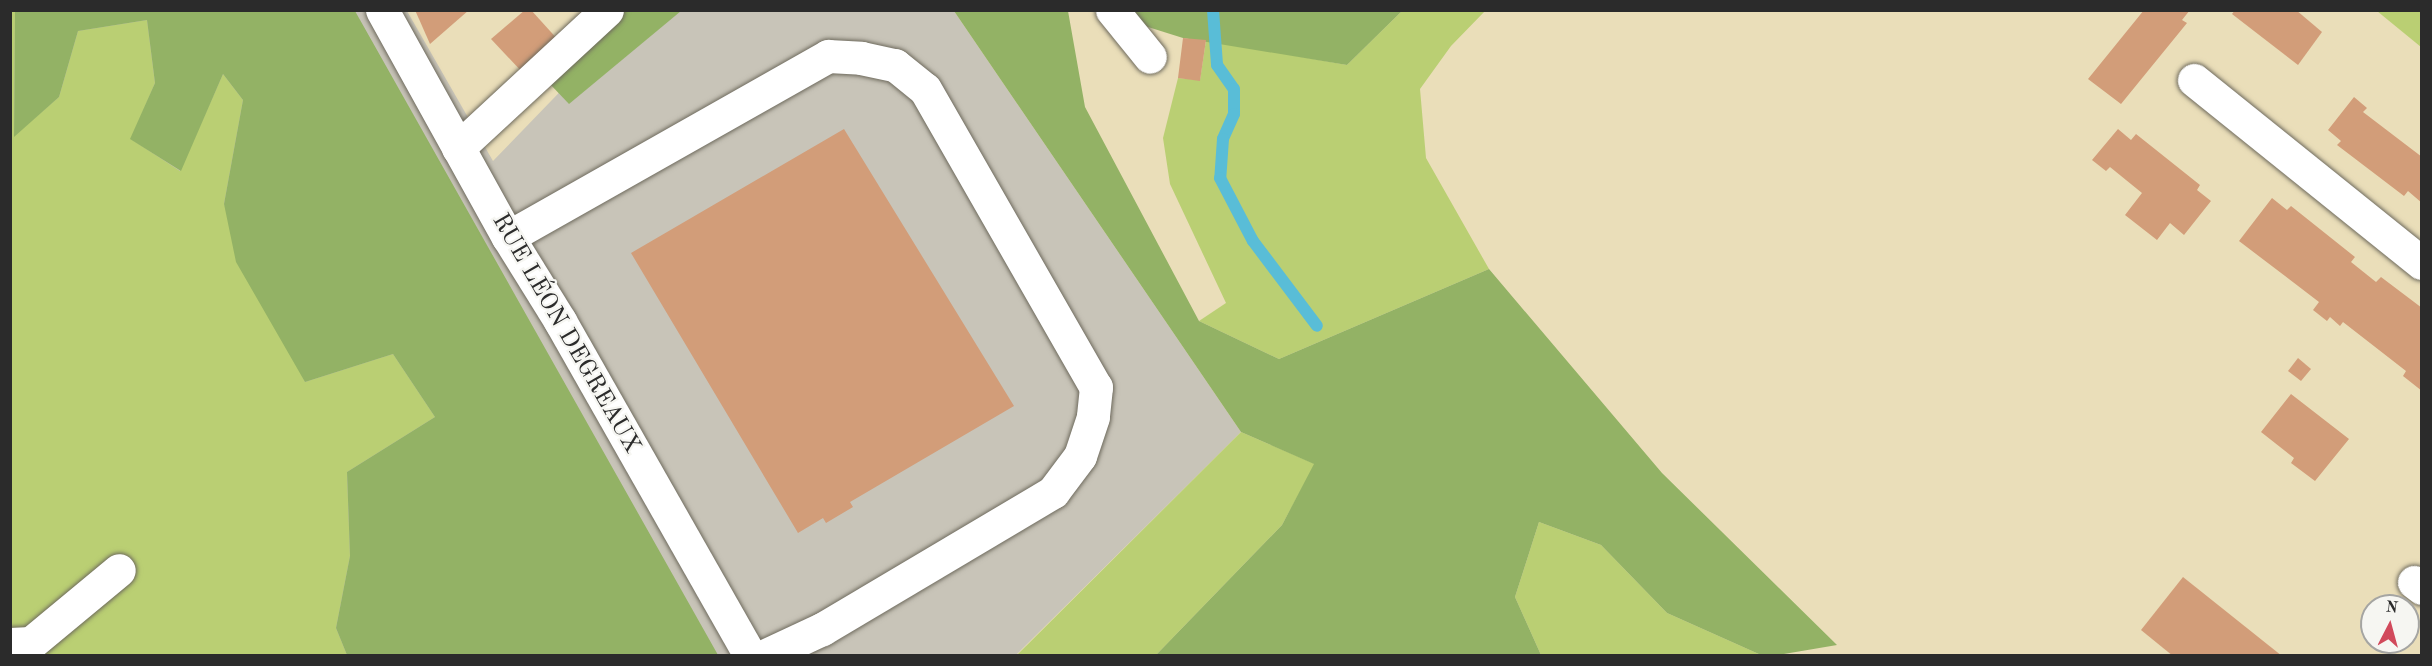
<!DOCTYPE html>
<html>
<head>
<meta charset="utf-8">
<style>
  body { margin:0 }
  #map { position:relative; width:2432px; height:666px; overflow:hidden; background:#eadeb9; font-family:"Old Standard TT",serif }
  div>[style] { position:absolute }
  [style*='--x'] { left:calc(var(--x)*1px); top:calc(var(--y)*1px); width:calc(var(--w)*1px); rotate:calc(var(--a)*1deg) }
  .industrial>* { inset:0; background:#c8c4b8 }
  .green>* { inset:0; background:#bacf73 }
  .forest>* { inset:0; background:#93b265 }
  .stream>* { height:12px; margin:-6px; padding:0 6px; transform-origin:6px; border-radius:6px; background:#59bdd7 }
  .building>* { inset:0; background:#d29d79 }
  .roads { filter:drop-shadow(0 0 2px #6e6a5d) drop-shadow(0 0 2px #6e6a5d) }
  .minor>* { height:33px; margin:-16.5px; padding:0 16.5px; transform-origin:16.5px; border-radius:16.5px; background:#fff }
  span { translate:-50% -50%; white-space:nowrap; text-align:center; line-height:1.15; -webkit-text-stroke:4.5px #f6f6f2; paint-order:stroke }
  .street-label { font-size:24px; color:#2b2b2b }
  .frame { position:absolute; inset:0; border:12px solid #2b2b2b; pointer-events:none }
  .north { position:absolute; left:2360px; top:594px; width:60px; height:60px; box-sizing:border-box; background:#f6f6f2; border:2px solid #a5a5a2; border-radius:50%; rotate:6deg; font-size:16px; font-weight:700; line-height:24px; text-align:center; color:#2b2b2b }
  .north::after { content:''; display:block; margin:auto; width:21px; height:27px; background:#d1495b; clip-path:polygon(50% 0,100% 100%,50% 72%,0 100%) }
</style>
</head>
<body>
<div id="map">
  <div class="industrial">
    <div style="clip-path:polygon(10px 11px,407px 11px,493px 161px,638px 11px,954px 11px,1241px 432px,1016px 655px,11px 655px)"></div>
  </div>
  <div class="green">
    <div style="clip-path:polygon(10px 11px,15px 11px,14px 136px,59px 97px,78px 31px,147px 20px,155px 83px,131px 139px,180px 171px,223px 74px,243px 100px,224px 204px,305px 382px,393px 354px,435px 417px,347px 472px,350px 556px,336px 628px,347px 655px,11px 655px)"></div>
    <div style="clip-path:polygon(1402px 11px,1485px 11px,1451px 46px,1420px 89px,1426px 158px,1489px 269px,1279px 359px,1199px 321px,1226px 303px,1170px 184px,1163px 138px,1178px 78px,1200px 80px,1206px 40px,1347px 65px)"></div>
    <div style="clip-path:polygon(2377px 11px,2421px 11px,2421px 47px)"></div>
    <div style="clip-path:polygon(1241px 432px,1315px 464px,1282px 525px,1156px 655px,1016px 656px)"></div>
    <div style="clip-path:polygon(1539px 522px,1601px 545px,1667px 613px,1761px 655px,1541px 655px,1515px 597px)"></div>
  </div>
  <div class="forest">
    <div style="clip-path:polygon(15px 11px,355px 11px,718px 655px,347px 655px,336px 628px,350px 556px,347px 472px,435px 417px,393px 354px,305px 382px,236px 262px,224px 204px,243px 100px,223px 74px,181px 171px,130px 139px,155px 83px,147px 20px,78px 31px,59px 97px,14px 137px)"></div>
    <div style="clip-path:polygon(624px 11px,681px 11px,569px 104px,549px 83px)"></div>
    <div style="clip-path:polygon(954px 11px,1068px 11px,1085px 107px,1199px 321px,1279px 359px,1489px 269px,1662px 473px,1837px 645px,1778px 655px,1761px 655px,1667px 613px,1601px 545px,1539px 522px,1515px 597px,1541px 655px,1156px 655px,1282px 525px,1314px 464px,1241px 432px)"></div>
    <div style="clip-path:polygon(1120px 11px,1402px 11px,1347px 65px,1183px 38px,1148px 27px)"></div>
  </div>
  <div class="stream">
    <div style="--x:1213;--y:10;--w:55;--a:85.8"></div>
    <div style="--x:1217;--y:65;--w:29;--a:55"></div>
    <div style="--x:1234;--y:89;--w:25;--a:90"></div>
    <div style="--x:1234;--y:114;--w:27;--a:114"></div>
    <div style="--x:1223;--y:139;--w:39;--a:94"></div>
    <div style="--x:1220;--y:178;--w:71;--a:62.4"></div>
    <div style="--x:1253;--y:241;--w:106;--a:53"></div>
  </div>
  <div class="building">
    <div style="clip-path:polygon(415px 10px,469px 10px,430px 44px)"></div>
    <div style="clip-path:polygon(525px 10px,531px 10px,560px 42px,524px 74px,491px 39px)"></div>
    <div style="clip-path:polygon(2144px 10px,2190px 10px,2182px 20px,2187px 23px,2121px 104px,2088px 79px)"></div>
    <div style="clip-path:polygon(2235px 10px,2296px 10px,2322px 32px,2298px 65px,2232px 14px)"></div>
    <div style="clip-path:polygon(1183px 38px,1206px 40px,1200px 81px,1178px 78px)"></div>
    <div style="clip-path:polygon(2354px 97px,2367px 108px,2363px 112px,2422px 157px,2422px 203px,2408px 191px,2404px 196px,2337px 145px,2341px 141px,2328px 130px)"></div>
    <div style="clip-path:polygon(844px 129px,1014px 406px,850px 502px,853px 507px,826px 523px,823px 518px,798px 533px,631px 253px)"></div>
    <div style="clip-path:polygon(2118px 129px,2131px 140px,2136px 134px,2200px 185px,2197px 190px,2211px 201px,2184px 235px,2170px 223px,2157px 240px,2125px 215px,2142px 193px,2110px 167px,2106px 171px,2092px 160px)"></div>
    <div style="clip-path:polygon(2272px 198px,2287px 210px,2291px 206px,2355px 257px,2351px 262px,2376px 282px,2381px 277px,2422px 308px,2422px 391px,2403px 376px,2406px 371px,2343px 322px,2340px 326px,2330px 317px,2327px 321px,2313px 310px,2319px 302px,2239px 241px)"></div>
    <div style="clip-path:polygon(2298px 358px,2311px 369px,2301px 381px,2288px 371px)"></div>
    <div style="clip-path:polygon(2291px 394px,2349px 439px,2315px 481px,2291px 463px,2294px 458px,2261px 432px)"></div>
    <div style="clip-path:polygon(2183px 577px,2282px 656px,2173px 656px,2141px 630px)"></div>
  </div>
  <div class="roads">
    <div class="minor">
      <div style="--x:382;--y:10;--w:260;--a:61"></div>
      <div style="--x:508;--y:237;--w:99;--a:58.2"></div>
      <div style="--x:560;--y:321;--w:385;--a:60.4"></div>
      <div style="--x:1112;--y:10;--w:60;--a:51"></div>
      <div style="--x:2194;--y:80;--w:292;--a:38.8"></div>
      <div style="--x:458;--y:148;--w:203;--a:-42.8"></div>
      <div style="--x:508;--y:237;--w:368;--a:-29.5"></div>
      <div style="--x:828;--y:56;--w:33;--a:3"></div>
      <div style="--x:861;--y:58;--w:35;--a:12"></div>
      <div style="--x:895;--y:65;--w:38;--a:39"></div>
      <div style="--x:925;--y:89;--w:344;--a:60.2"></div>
      <div style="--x:1096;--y:387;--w:30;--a:96"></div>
      <div style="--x:1093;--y:417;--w:41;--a:108.4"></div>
      <div style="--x:1080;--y:456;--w:45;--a:126.9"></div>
      <div style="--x:1053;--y:492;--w:269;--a:149.3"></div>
      <div style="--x:822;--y:629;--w:64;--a:155"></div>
      <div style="--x:2414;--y:582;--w:10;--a:37"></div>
      <div style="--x:10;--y:644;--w:21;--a:-3"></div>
      <div style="--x:31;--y:643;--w:114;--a:-39.7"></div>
    </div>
  </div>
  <div class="street-label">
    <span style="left:565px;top:334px;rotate:60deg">RUE LÉON DEGREAUX</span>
  </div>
  <div class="frame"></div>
  <div class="north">N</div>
</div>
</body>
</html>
